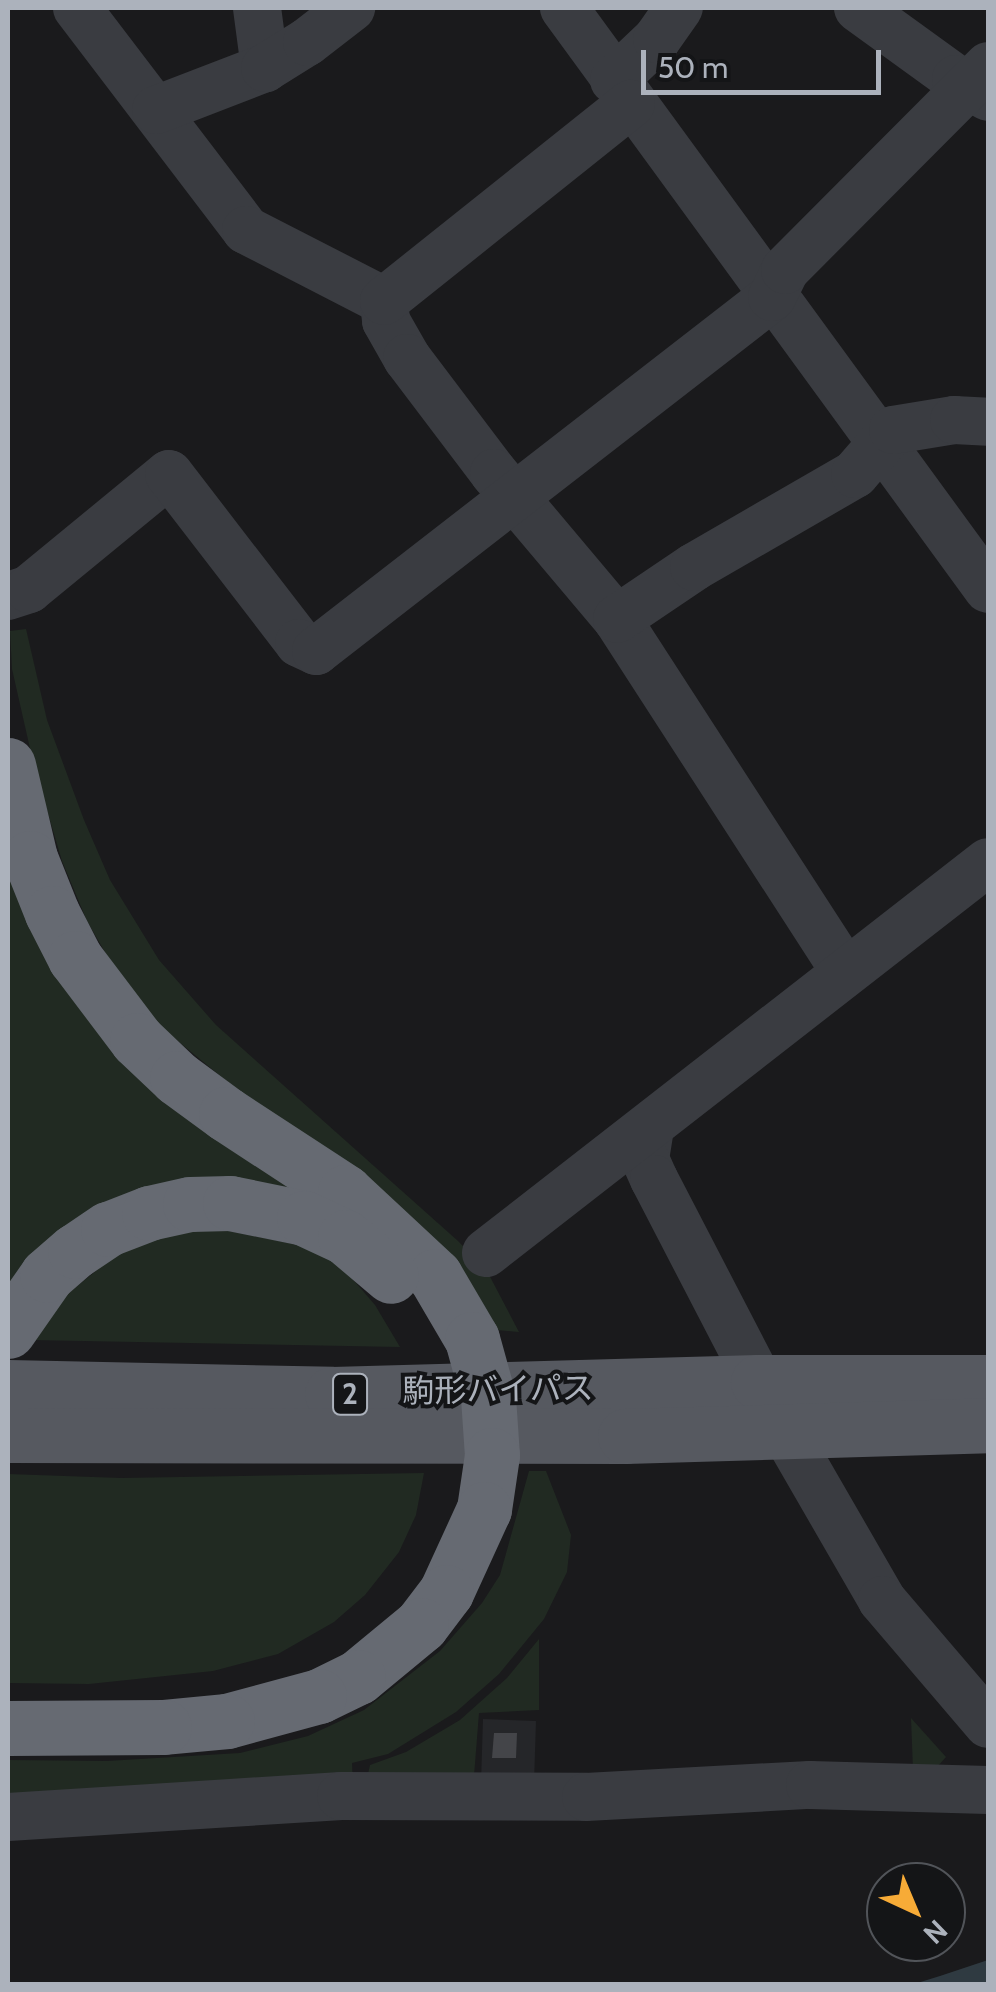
<!DOCTYPE html>
<html>
<head>
<meta charset="utf-8">
<style>
  body { margin:0 }
  #map { position:relative; width:996px; height:1992px; overflow:hidden; background:#1a1a1c; font-family:Cabin,"Noto Sans JP",sans-serif }
  div>[style] { position:absolute }
  [style*='--x'] { left:calc(var(--x)*1px); top:calc(var(--y)*1px); width:calc(var(--w)*1px); rotate:calc(var(--a)*1deg) }
  .built>* { inset:0; background:#252629 }
  .green>* { inset:0; background:#212a22 }
  .water>* { inset:0; background:#2f3a41 }
  .building>* { inset:0; background:#444549 }
  .minor>* { height:48px; margin:-24px; padding:0 24px; transform-origin:24px; border-radius:24px; background:#3a3c41 }
  .major>* { height:55px; margin:-27.5px; padding:0 27.5px; transform-origin:27.5px; border-radius:27.5px; background:#565960 }
  .highway>* { height:55px; margin:-27.5px; padding:0 27.5px; transform-origin:27.5px; border-radius:27.5px; background:#666a72 }
  span { translate:-50% -50%; white-space:nowrap; text-align:center; line-height:1.15; -webkit-text-stroke:8px #141517; paint-order:stroke }
  .shield-label span { padding:2px 8px; background:#141517; border:2px solid; border-radius:8px; -webkit-text-stroke-width:0 }
  .shield-label { font-size:30px; color:#acb2bc; font-weight:700 }
  .street-label { font-size:32px; color:#acb2bc }
  .frame { position:absolute; inset:0; border:10px solid #acb2bc; pointer-events:none }
  .north { position:absolute; left:866px; top:1862px; width:100px; height:100px; box-sizing:border-box; background:#141517; border:2px solid #515459; border-radius:50%; rotate:136deg; font-size:28px; font-weight:700; line-height:40px; text-align:center; color:#acb2bc }
  .north::after { content:''; display:block; margin:auto; width:35px; height:45px; background:#f7ab37; clip-path:polygon(50% 0,100% 100%,50% 72%,0 100%) }
  .scale { position:absolute; left:641px; top:50px; width:240px; height:45px; box-sizing:border-box; border:5px solid #acb2bc; border-top:0; padding-left:12px; font-size:30px; line-height:35px; white-space:nowrap; color:#acb2bc; -webkit-text-stroke:8px #141517; paint-order:stroke }
</style>
</head>
<body>
<div id="map">
  <div class="built">
    <div style="clip-path:polygon(483px 1719px,536px 1721px,534px 1783px,481px 1782px)"></div>
  </div>
  <div class="green">
    <div style="clip-path:polygon(26px 629px,47px 720px,84px 820px,110px 880px,159px 960px,216px 1025px,458px 1241px,487px 1271px,519px 1332px,497px 1330px,464px 1276px,162px 1028px,120px 978px,87px 921px,62px 861px,34px 766px,12px 669px,10px 631px)"></div>
    <div style="clip-path:polygon(8px 850px,19px 887px,315px 1198px,275px 1195px,8px 1295px)"></div>
    <div style="clip-path:polygon(199px 1225px,308px 1247px,344px 1269px,375px 1305px,400px 1347px,30px 1340px,56px 1303px,127px 1246px)"></div>
    <div style="clip-path:polygon(529px 1471px,546px 1471px,571px 1535px,567px 1572px,544px 1619px,499px 1674px,456px 1712px,388px 1754px,352px 1763px,353px 1786px,8px 1802px,8px 1760px,107px 1761px,240px 1753px,308px 1736px,364px 1710px,440px 1651px,482px 1603px,500px 1575px)"></div>
    <div style="clip-path:polygon(424px 1473px,416px 1515px,399px 1552px,365px 1595px,334px 1622px,278px 1654px,213px 1671px,89px 1684px,8px 1683px,8px 1474px,121px 1478px)"></div>
    <div style="clip-path:polygon(539px 1639px,539px 1710px,479px 1713px,474px 1776px,366px 1783px,370px 1765px,406px 1752px,460px 1720px,507px 1678px)"></div>
    <div style="clip-path:polygon(911px 1718px,946px 1757px,928px 1777px,913px 1770px)"></div>
  </div>
  <div class="water">
    <div style="clip-path:polygon(988px 1960px,988px 1984px,914px 1984px,940px 1976px)"></div>
  </div>
  <div class="building">
    <div style="clip-path:polygon(494px 1733px,517px 1733px,516px 1758px,492px 1758px)"></div>
  </div>
  <div class="minor">
    <div style="--x:77;--y:8;--w:279;--a:52.7"></div>
    <div style="--x:246;--y:230;--w:155;--a:27.2"></div>
    <div style="--x:257;--y:8;--w:61;--a:82.4"></div>
    <div style="--x:564;--y:8;--w:719;--a:53.88"></div>
    <div style="--x:858;--y:8;--w:121;--a:35.9"></div>
    <div style="--x:956;--y:79;--w:37;--a:29"></div>
    <div style="--x:614;--y:80;--w:59;--a:-43.6"></div>
    <div style="--x:657;--y:39;--w:38;--a:-55"></div>
    <div style="--x:156;--y:110;--w:117;--a:-21.1"></div>
    <div style="--x:265;--y:68;--w:49;--a:-31.8"></div>
    <div style="--x:307;--y:42;--w:56;--a:-37.7"></div>
    <div style="--x:384;--y:301;--w:20;--a:84"></div>
    <div style="--x:386;--y:321;--w:43;--a:60.4"></div>
    <div style="--x:407;--y:358;--w:144;--a:52.9"></div>
    <div style="--x:494;--y:473;--w:191;--a:49.9"></div>
    <div style="--x:617;--y:619;--w:420;--a:57.1"></div>
    <div style="--x:384;--y:301;--w:316;--a:-38.6"></div>
    <div style="--x:8;--y:596;--w:22;--a:-18"></div>
    <div style="--x:29;--y:589;--w:181;--a:-39.4"></div>
    <div style="--x:169;--y:474;--w:213;--a:52.4"></div>
    <div style="--x:299;--y:643;--w:19;--a:25"></div>
    <div style="--x:316;--y:651;--w:577;--a:-37.82"></div>
    <div style="--x:772;--y:297;--w:30;--a:-64"></div>
    <div style="--x:785;--y:270;--w:288;--a:-45.1"></div>
    <div style="--x:617;--y:619;--w:93;--a:-34"></div>
    <div style="--x:694;--y:567;--w:186;--a:-30"></div>
    <div style="--x:855;--y:474;--w:58;--a:-49.2"></div>
    <div style="--x:893;--y:430;--w:62;--a:-9.3"></div>
    <div style="--x:954;--y:420;--w:34;--a:3"></div>
    <div style="--x:650;--y:1128;--w:31;--a:99"></div>
    <div style="--x:645;--y:1159;--w:22;--a:66"></div>
    <div style="--x:654;--y:1179;--w:283;--a:62.6"></div>
    <div style="--x:784;--y:1430;--w:196;--a:60"></div>
    <div style="--x:882;--y:1600;--w:163;--a:49.5"></div>
    <div style="--x:486;--y:1253;--w:636;--a:-37.91"></div>
    <div style="--x:8;--y:1817;--w:334;--a:-3.6"></div>
    <div style="--x:341;--y:1796;--w:245;--a:0.2"></div>
    <div style="--x:586;--y:1797;--w:224;--a:-3.1"></div>
    <div style="--x:810;--y:1785;--w:178;--a:1.6"></div>
  </div>
  <div class="major">
    <div style="--x:8;--y:1387;--w:324;--a:1.2"></div>
    <div style="--x:332;--y:1394;--w:426;--a:-1.6"></div>
    <div style="--x:758;--y:1382;--w:230;--a:0"></div>
    <div style="--x:8;--y:1435;--w:617;--a:0.09"></div>
    <div style="--x:625;--y:1436;--w:363;--a:-1.7"></div>
  </div>
  <div class="highway">
    <div style="--x:8;--y:765;--w:96;--a:76.7"></div>
    <div style="--x:30;--y:858;--w:59;--a:68.2"></div>
    <div style="--x:52;--y:913;--w:51;--a:62.9"></div>
    <div style="--x:75;--y:958;--w:103;--a:52.9"></div>
    <div style="--x:137;--y:1040;--w:55;--a:43.5"></div>
    <div style="--x:177;--y:1078;--w:61;--a:36.3"></div>
    <div style="--x:226;--y:1114;--w:142;--a:33.2"></div>
    <div style="--x:345;--y:1192;--w:123;--a:43"></div>
    <div style="--x:435;--y:1276;--w:73;--a:59.6"></div>
    <div style="--x:472;--y:1339;--w:60;--a:74.6"></div>
    <div style="--x:488;--y:1397;--w:58;--a:86.1"></div>
    <div style="--x:492;--y:1455;--w:55;--a:98.4"></div>
    <div style="--x:484;--y:1509;--w:91;--a:114.6"></div>
    <div style="--x:446;--y:1592;--w:41;--a:127.1"></div>
    <div style="--x:421;--y:1625;--w:82;--a:140.5"></div>
    <div style="--x:358;--y:1677;--w:43;--a:154"></div>
    <div style="--x:319;--y:1696;--w:95;--a:164.8"></div>
    <div style="--x:227;--y:1721;--w:63;--a:174.6"></div>
    <div style="--x:164;--y:1727;--w:156;--a:179.6"></div>
    <div style="--x:8;--y:1331;--w:68;--a:-55.1"></div>
    <div style="--x:47;--y:1275;--w:37;--a:-41"></div>
    <div style="--x:75;--y:1251;--w:40;--a:-34"></div>
    <div style="--x:108;--y:1229;--w:44;--a:-21.3"></div>
    <div style="--x:149;--y:1213;--w:42;--a:-12.4"></div>
    <div style="--x:190;--y:1204;--w:40;--a:-1.4"></div>
    <div style="--x:230;--y:1203;--w:76;--a:11.5"></div>
    <div style="--x:304;--y:1218;--w:45;--a:24.9"></div>
    <div style="--x:345;--y:1237;--w:60;--a:40.3"></div>
  </div>
  <div class="shield-label">
    <span style="left:350px;top:1394px">2</span>
  </div>
  <div class="street-label">
    <span style="left:498px;top:1390px;rotate:-1deg">駒形バイパス</span>
  </div>
  <div class="frame"></div>
  <div class="north">N</div>
  <div class="scale">50 m</div>
</div>
</body>
</html>
